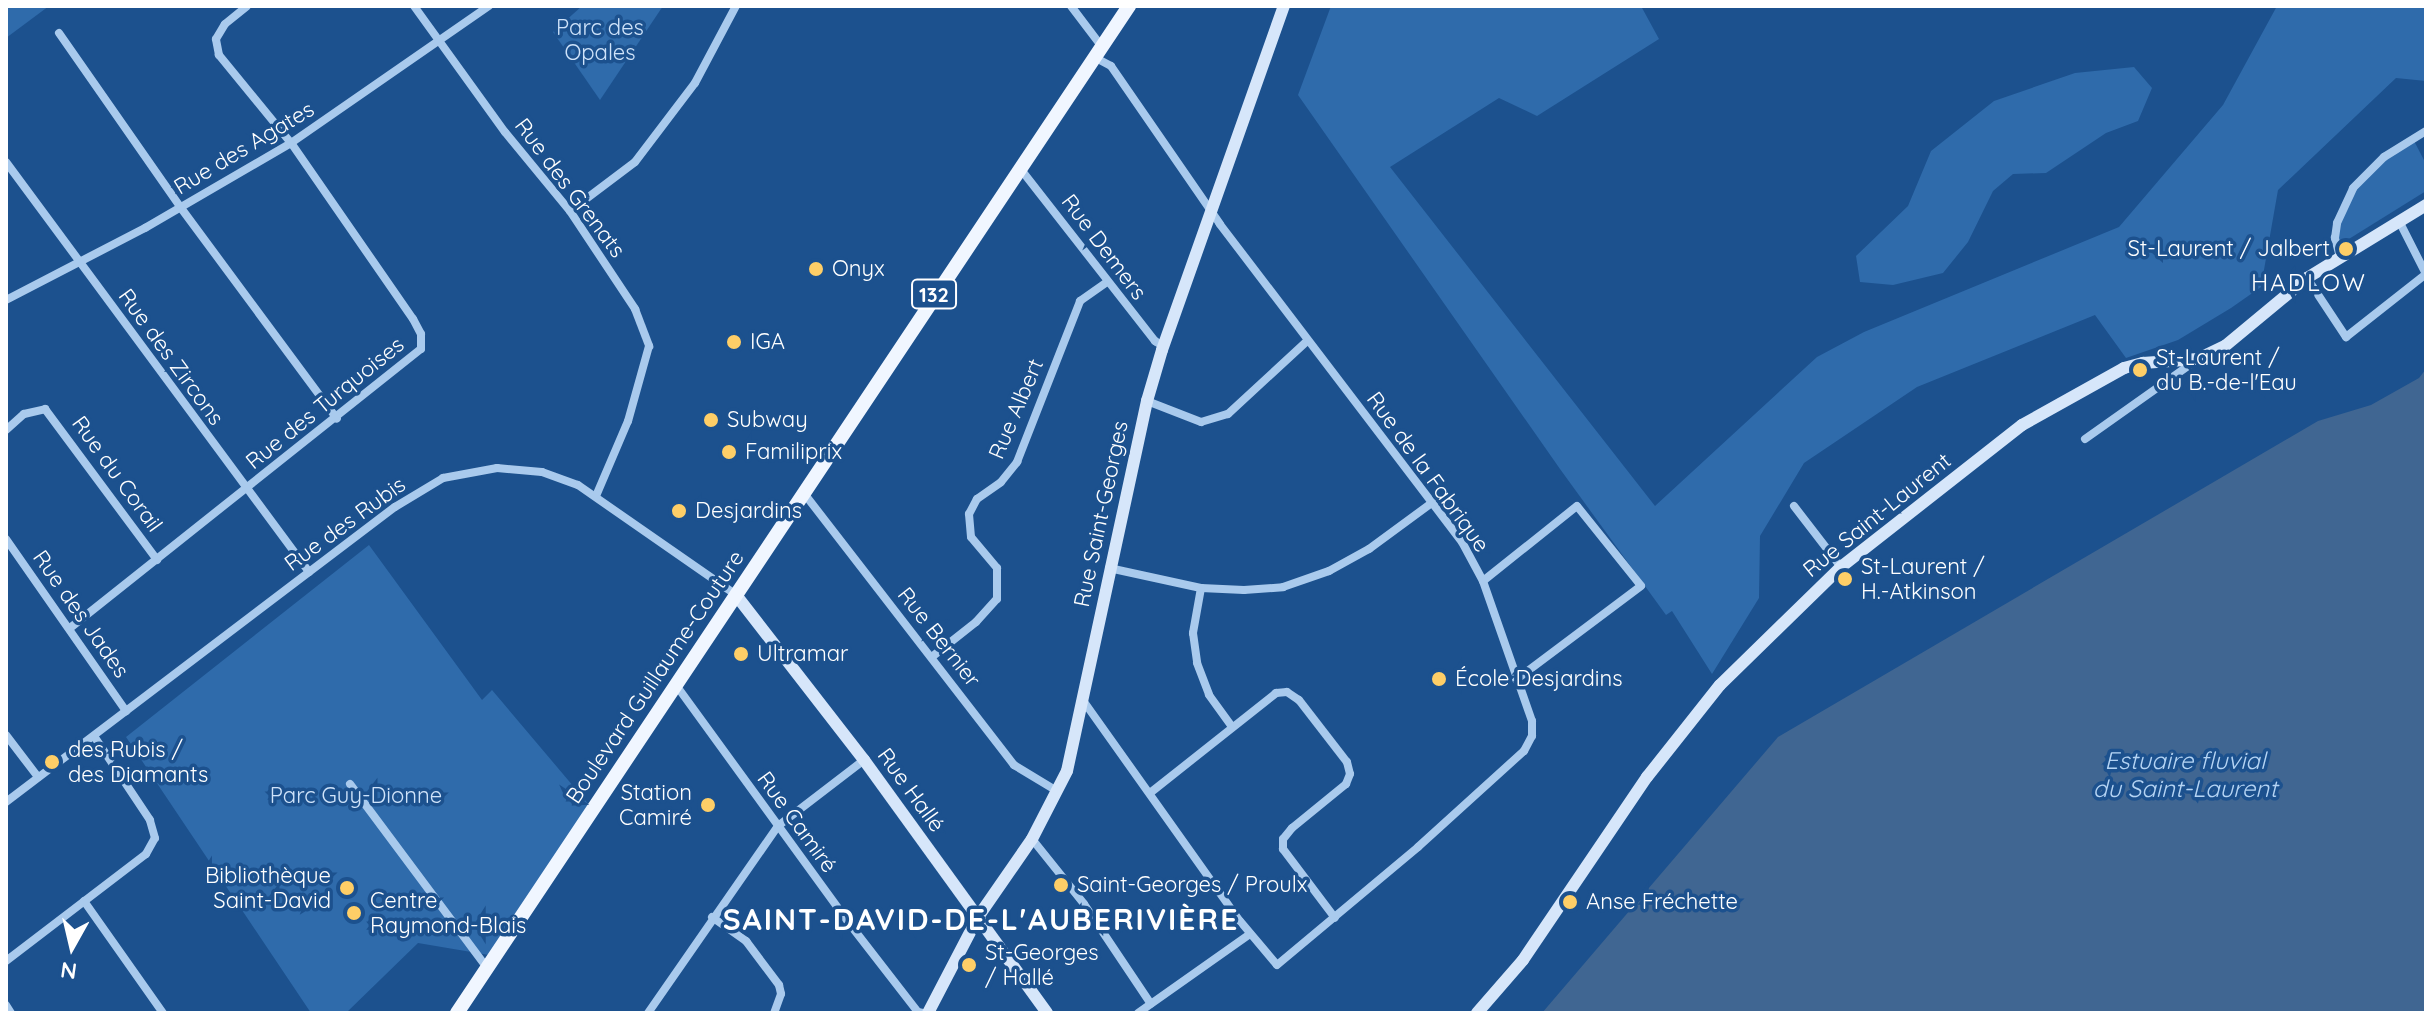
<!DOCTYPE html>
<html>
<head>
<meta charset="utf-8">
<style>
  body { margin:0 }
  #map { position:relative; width:2432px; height:1019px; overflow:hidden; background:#1c518e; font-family:Quicksand,sans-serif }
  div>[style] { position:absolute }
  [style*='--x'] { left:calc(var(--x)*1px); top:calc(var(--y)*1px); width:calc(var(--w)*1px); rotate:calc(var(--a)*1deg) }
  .green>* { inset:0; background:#2f6bab }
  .water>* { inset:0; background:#406692 }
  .street>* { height:8px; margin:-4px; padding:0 4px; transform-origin:4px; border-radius:4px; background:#a9caed }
  .secondary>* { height:12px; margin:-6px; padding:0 6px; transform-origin:6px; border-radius:6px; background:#d6e6fa }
  .primary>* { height:14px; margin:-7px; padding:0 7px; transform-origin:7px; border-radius:7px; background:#f0f6ff }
  .dots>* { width:22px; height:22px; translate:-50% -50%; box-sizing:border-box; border:4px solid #1c518e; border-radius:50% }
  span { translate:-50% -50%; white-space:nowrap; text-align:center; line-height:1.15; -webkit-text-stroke:7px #1c518e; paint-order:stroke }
  .shield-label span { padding:2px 6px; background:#1c518e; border:2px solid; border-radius:6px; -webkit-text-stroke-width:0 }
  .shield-label { font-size:20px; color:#fff; font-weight:700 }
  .park-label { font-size:22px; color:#cfe3fa }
  .street-label { font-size:22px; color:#fff }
  .poi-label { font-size:22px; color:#fff }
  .right { translate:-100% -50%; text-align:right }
  .left { translate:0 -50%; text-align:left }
  .neighbourhood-label { font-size:24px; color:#fff; letter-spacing:2px }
  .water-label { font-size:24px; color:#b5d4f4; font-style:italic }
  .district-label { font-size:30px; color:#fff; font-weight:700; letter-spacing:2px }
  .frame { position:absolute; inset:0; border:8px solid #fff; pointer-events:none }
  .north { position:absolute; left:32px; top:907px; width:80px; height:80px; -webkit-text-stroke:6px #1c518e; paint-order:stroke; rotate:188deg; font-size:22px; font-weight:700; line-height:32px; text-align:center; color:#fff }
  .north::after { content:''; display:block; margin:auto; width:28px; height:36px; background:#fff; clip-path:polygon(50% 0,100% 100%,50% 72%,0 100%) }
</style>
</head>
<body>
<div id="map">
  <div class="green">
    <div style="clip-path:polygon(6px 6px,49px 6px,6px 38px)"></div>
    <div style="clip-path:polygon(582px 6px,663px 6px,600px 100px,553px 32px)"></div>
    <div style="clip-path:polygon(1331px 6px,1641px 6px,1659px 39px,1537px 116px,1499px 98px,1390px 167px,1655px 506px,1817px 357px,1864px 332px,2119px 227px,2223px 105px,2277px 6px,2426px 6px,2426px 81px,2396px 78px,2278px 190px,2261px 287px,2231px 308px,2178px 340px,2126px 358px,2095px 315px,1917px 387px,1804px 463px,1760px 536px,1759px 598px,1712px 674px,1672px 611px,1666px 615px,1560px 469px,1298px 95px)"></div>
    <div style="clip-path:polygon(2134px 67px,2152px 88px,2138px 121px,2106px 133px,2046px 173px,2013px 174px,1993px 191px,1968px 242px,1943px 273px,1893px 285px,1860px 282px,1856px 256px,1908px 206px,1931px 151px,1994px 101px,2075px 73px)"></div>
    <div style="clip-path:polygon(2412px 137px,2426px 164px,2426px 191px,2336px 247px,2335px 238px,2353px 188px)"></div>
    <div style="clip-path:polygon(369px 545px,482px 700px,492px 690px,590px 806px,489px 955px,418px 943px,346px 1013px,311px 1013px,126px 737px)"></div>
  </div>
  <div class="water">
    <div style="clip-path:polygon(2426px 369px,2426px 1013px,1542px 1013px,1778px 737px,2318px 421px,2371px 405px,2419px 378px)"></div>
  </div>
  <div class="street">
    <div style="--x:414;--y:6;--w:155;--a:54.2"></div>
    <div style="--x:505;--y:132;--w:102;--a:50.6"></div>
    <div style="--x:570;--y:211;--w:118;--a:56.4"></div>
    <div style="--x:635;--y:309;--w:40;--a:69"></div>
    <div style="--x:649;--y:346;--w:78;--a:105.6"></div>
    <div style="--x:628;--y:421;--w:82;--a:113.1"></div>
    <div style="--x:1071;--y:6;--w:51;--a:52.9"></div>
    <div style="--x:59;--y:33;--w:213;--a:55.1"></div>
    <div style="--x:181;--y:208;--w:262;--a:53.5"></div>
    <div style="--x:6;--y:162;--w:510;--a:53.53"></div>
    <div style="--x:1019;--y:167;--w:221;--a:52"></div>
    <div style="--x:1155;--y:341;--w:9;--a:32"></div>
    <div style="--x:570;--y:211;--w:81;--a:-37"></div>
    <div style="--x:635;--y:162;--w:99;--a:-52.8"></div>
    <div style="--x:695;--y:83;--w:87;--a:-62"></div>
    <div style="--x:2340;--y:257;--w:20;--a:-105"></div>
    <div style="--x:2335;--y:238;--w:15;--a:-82"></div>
    <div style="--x:2337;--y:223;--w:38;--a:-65"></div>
    <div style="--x:2353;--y:188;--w:44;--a:-45"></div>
    <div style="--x:2384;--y:157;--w:49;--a:-31.8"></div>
    <div style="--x:2307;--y:278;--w:71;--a:56.5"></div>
    <div style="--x:2346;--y:337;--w:102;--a:-38.2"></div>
    <div style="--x:2426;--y:274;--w:59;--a:-117"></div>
    <div style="--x:6;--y:300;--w:157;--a:-27.4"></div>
    <div style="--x:145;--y:228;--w:169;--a:-30.2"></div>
    <div style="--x:291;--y:143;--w:241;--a:-34.7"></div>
    <div style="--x:1147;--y:401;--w:58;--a:21.3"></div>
    <div style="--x:1201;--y:422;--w:28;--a:-17"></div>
    <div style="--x:1228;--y:414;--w:108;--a:-42.7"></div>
    <div style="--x:6;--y:430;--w:24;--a:-42"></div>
    <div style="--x:24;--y:414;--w:22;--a:-13"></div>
    <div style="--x:45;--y:409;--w:188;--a:53.4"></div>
    <div style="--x:2085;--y:439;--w:138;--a:-35.3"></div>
    <div style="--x:803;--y:492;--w:345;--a:52.3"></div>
    <div style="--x:1014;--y:765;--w:50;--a:31.2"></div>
    <div style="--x:1794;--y:506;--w:77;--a:52.4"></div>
    <div style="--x:6;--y:539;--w:210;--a:55.1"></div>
    <div style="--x:1109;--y:568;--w:94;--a:12.3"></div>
    <div style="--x:1201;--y:588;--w:43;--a:2.7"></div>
    <div style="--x:1244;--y:590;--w:39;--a:-4"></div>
    <div style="--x:1283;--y:587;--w:49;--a:-19.2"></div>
    <div style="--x:1329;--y:571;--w:46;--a:-28.8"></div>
    <div style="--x:1369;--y:549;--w:79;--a:-36.3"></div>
    <div style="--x:1483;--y:581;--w:120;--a:-38.6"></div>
    <div style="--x:1577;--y:506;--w:102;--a:51.3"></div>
    <div style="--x:1641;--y:586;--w:156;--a:143.1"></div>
    <div style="--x:1201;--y:588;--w:46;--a:100.1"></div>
    <div style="--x:1193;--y:633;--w:30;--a:82"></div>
    <div style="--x:1197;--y:663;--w:34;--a:69"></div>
    <div style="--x:1209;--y:695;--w:39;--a:54"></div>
    <div style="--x:70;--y:628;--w:448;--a:-38.5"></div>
    <div style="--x:421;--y:349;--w:15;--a:-90"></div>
    <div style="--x:421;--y:334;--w:17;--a:-118"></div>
    <div style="--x:413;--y:319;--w:214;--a:-124.7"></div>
    <div style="--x:291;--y:143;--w:114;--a:-129.3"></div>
    <div style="--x:219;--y:55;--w:16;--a:-101"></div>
    <div style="--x:216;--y:39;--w:17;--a:-59"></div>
    <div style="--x:225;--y:24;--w:28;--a:-39"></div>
    <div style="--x:933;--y:656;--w:55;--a:-38.3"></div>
    <div style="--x:976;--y:622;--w:31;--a:-48"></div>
    <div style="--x:997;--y:599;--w:31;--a:-90"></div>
    <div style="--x:997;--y:568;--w:40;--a:-130"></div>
    <div style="--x:971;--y:537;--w:23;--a:-95"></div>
    <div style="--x:969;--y:514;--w:17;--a:-62"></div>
    <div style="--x:977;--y:499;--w:29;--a:-35"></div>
    <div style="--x:1001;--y:482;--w:26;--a:-51"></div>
    <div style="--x:1017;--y:462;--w:173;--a:-68.6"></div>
    <div style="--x:1080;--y:301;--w:33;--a:-35"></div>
    <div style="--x:676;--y:685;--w:299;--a:54"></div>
    <div style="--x:852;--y:927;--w:108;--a:52.2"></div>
    <div style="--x:918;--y:1012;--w:5;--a:11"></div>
    <div style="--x:1082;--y:699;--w:272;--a:54.6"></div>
    <div style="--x:1240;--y:921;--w:57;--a:49.9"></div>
    <div style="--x:1277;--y:965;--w:184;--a:-39.9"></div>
    <div style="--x:1418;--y:847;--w:143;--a:-42.2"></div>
    <div style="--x:1524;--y:751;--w:17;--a:-62"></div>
    <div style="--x:1532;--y:736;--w:15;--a:-90"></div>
    <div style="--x:1532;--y:721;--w:148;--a:-109.3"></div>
    <div style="--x:1483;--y:581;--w:44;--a:-118.3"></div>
    <div style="--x:1462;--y:542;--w:400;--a:-127.3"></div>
    <div style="--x:1220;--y:224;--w:192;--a:-124.6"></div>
    <div style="--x:1111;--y:66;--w:17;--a:-152"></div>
    <div style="--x:6;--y:735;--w:53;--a:52.7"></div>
    <div style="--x:350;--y:784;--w:229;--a:53.3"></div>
    <div style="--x:1150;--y:793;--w:161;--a:-38.4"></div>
    <div style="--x:1276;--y:693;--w:11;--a:-5"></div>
    <div style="--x:1287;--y:692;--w:14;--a:34"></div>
    <div style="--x:1299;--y:700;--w:78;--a:52.3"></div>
    <div style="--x:1347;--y:762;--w:12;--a:76"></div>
    <div style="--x:1350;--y:774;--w:11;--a:112"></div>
    <div style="--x:1346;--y:784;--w:70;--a:140.8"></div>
    <div style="--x:1292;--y:828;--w:14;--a:129"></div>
    <div style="--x:1283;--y:839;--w:10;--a:90"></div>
    <div style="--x:1283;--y:849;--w:86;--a:53"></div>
    <div style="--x:6;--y:802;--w:488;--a:-37.2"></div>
    <div style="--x:395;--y:507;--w:56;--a:-31.1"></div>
    <div style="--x:443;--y:478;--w:55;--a:-10.5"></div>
    <div style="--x:497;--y:468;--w:45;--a:5.1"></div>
    <div style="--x:542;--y:472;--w:38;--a:20"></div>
    <div style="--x:578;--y:485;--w:193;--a:34.8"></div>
    <div style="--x:1032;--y:839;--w:83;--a:51.3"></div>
    <div style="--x:1084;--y:904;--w:120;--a:56.2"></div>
    <div style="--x:84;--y:901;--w:137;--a:54.8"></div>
    <div style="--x:712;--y:917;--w:42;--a:35.2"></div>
    <div style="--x:746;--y:941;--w:55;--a:53.1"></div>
    <div style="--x:779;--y:985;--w:9;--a:77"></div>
    <div style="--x:781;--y:994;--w:20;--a:110"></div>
    <div style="--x:6;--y:961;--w:176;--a:-37.4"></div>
    <div style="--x:146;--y:854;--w:18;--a:-61"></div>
    <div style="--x:155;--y:838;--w:19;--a:-106"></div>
    <div style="--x:150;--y:820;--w:101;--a:-123.7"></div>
    <div style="--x:6;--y:1005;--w:9;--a:58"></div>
    <div style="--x:648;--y:1013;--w:228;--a:-55.2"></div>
    <div style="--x:778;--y:826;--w:108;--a:-37.5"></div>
    <div style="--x:1138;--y:1013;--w:137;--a:-35.2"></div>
  </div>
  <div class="secondary">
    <div style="--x:736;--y:595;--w:209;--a:52.2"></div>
    <div style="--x:864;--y:760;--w:312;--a:54.1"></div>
    <div style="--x:928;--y:1013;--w:108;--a:-62.5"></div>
    <div style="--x:978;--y:917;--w:95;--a:-55.3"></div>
    <div style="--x:1032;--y:839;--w:76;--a:-62.8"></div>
    <div style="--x:1067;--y:771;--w:379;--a:-77.8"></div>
    <div style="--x:1147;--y:401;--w:53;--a:-73.6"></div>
    <div style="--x:1162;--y:350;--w:365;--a:-70.5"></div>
    <div style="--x:1477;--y:1013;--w:70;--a:-49"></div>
    <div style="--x:1523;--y:960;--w:221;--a:-55.9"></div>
    <div style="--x:1647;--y:777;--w:117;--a:-51.6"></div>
    <div style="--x:1720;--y:685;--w:169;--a:-44.3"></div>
    <div style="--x:1841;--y:567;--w:230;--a:-38.1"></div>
    <div style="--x:2022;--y:425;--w:117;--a:-29.2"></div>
    <div style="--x:2124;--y:368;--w:20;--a:-15"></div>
    <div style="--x:2143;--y:363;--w:55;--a:-4.2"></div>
    <div style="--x:2198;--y:359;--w:30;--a:-26"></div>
    <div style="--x:2225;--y:346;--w:107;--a:-39.7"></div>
    <div style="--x:2307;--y:278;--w:140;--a:-31.5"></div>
  </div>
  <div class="primary">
    <div style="--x:457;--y:1013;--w:1211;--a:-56.28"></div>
  </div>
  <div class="dots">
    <div style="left:2346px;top:249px;background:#fece67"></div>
    <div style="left:816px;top:269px;background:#fece67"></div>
    <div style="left:734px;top:342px;background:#fece67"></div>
    <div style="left:2140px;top:370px;background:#fece67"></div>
    <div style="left:711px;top:420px;background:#fece67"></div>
    <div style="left:729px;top:452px;background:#fece67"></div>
    <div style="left:679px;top:511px;background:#fece67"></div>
    <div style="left:1845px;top:579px;background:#fece67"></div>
    <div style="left:741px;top:654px;background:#fece67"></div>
    <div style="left:1439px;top:679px;background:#fece67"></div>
    <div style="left:52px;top:762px;background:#fece67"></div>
    <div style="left:708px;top:805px;background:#fece67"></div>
    <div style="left:1061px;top:885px;background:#fece67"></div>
    <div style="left:347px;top:888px;background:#fece67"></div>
    <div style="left:1570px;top:902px;background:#fece67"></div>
    <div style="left:354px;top:913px;background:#fece67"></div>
    <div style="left:969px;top:965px;background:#fece67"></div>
  </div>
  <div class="shield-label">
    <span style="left:934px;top:294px">132</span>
  </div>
  <div class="park-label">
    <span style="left:600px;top:40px">Parc des<br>Opales</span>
    <span style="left:356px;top:796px">Parc Guy-Dionne</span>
  </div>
  <div class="street-label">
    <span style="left:244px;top:148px;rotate:-31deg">Rue des Agates</span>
    <span style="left:570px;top:188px;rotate:53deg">Rue des Grenats</span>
    <span style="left:1104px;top:247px;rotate:53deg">Rue Demers</span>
    <span style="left:171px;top:357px;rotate:54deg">Rue des Zircons</span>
    <span style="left:325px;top:403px;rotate:-39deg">Rue des Turquoises</span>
    <span style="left:1016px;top:409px;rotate:-67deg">Rue Albert</span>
    <span style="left:1428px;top:472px;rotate:54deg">Rue de la Fabrique</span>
    <span style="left:117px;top:474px;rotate:54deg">Rue du Corail</span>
    <span style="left:1101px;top:514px;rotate:-78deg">Rue Saint-Georges</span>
    <span style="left:1877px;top:515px;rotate:-39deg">Rue Saint-Laurent</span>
    <span style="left:345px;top:524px;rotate:-36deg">Rue des Rubis</span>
    <span style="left:81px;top:614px;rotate:55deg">Rue des Jades</span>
    <span style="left:939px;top:637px;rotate:52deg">Rue Bernier</span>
    <span style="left:655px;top:677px;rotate:-56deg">Boulevard Guillaume-Couture</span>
    <span style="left:911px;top:790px;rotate:54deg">Rue Hallé</span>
    <span style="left:797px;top:822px;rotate:54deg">Rue Camiré</span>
  </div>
  <div class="poi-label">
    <span class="right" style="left:2330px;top:249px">St-Laurent / Jalbert</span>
    <span class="left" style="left:832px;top:269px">Onyx</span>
    <span class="left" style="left:750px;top:342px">IGA</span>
    <span class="left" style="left:2156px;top:370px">St-Laurent /<br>du B.-de-l'Eau</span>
    <span class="left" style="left:727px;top:420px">Subway</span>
    <span class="left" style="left:745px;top:452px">Familiprix</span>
    <span class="left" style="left:695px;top:511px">Desjardins</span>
    <span class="left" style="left:1861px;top:579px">St-Laurent /<br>H.-Atkinson</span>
    <span class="left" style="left:757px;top:654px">Ultramar</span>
    <span class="left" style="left:1455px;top:679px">École Desjardins</span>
    <span class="left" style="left:68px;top:762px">des Rubis /<br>des Diamants</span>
    <span class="right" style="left:692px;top:805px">Station<br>Camiré</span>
    <span class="right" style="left:331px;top:888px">Bibliothèque<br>Saint-David</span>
    <span class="left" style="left:1077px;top:885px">Saint-Georges / Proulx</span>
    <span class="left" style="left:370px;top:913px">Centre<br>Raymond-Blais</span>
    <span class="left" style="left:1586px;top:902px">Anse Fréchette</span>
    <span class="left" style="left:985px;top:965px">St-Georges<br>/ Hallé</span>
  </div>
  <div class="neighbourhood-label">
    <span style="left:2309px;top:283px">HADLOW</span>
  </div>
  <div class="water-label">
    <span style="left:2185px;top:775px">Estuaire fluvial<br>du Saint-Laurent</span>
  </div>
  <div class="district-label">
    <span style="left:981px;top:919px">SAINT-DAVID-DE-L'AUBERIVIÈRE</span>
  </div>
  <div class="frame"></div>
  <div class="north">N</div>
</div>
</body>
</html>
